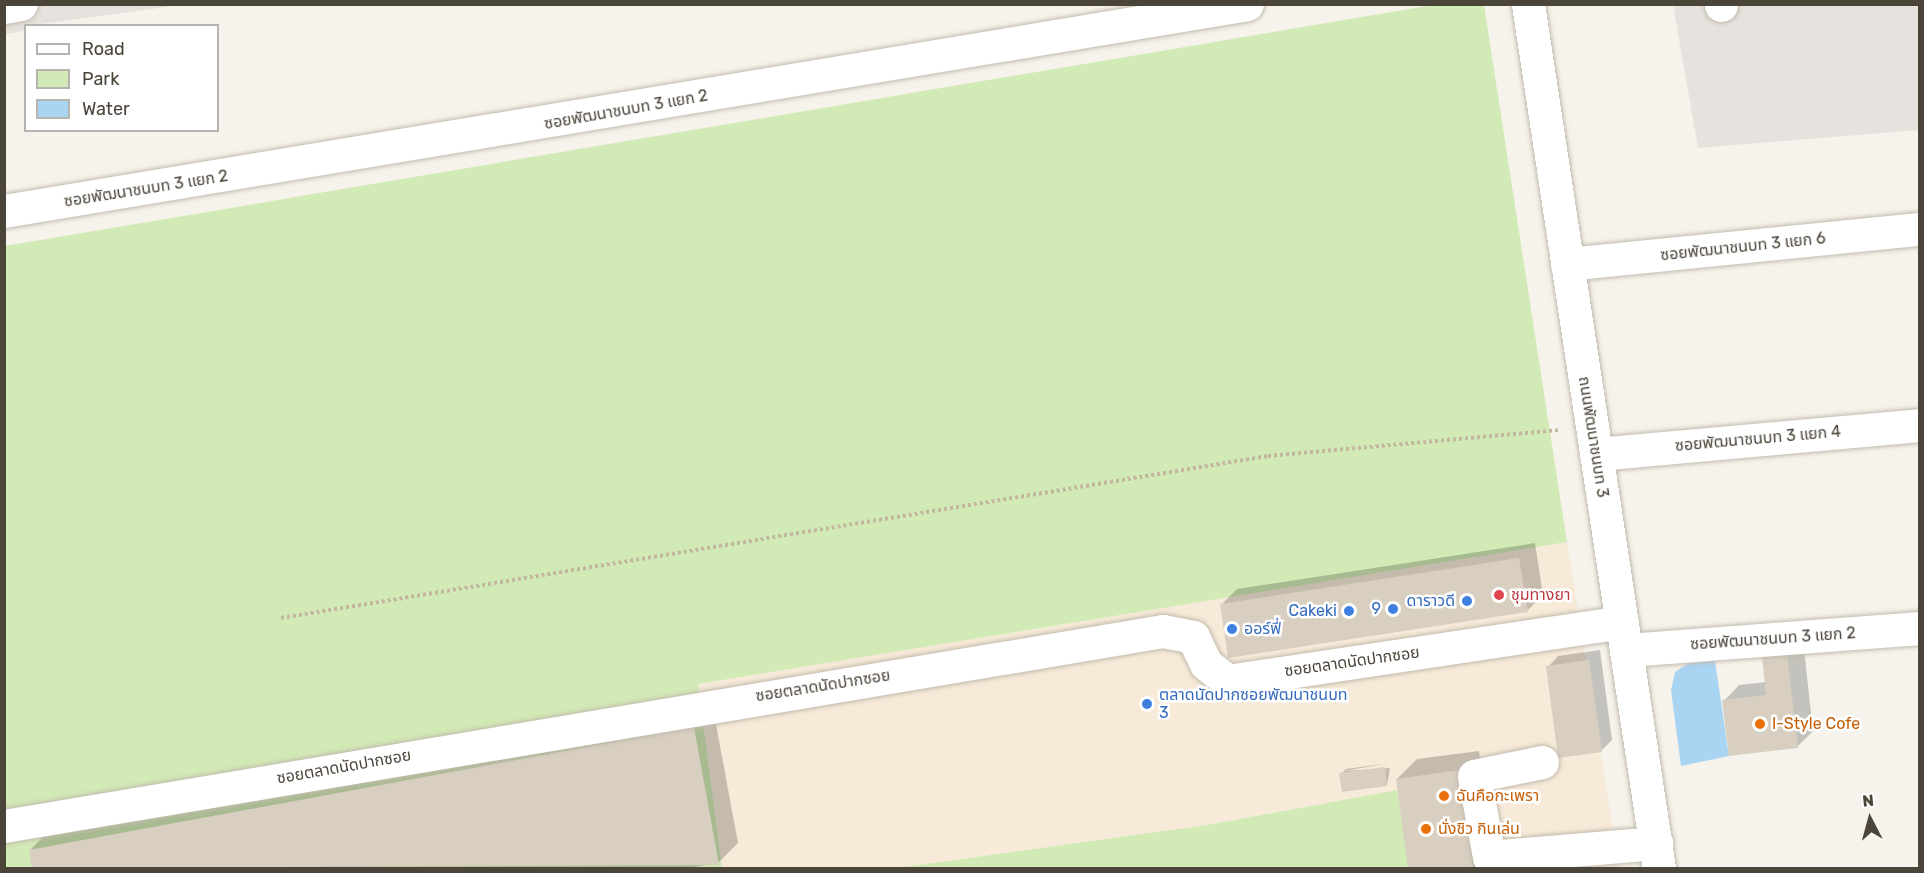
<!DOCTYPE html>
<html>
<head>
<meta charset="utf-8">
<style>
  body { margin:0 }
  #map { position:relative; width:1924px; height:873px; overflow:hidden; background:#f6f3ec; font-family:Rubik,"Noto Sans Thai",sans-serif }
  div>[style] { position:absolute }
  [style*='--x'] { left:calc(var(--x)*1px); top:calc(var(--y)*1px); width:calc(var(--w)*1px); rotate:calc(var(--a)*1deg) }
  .commercial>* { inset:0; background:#f7ead8 }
  .industrial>* { inset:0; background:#e6e2dd }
  .green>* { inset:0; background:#d2eab5 }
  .water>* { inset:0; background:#a9d4f2 }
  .shadow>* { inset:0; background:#0003 }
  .building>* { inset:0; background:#d8cfc1 }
  .path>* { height:4px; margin-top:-2px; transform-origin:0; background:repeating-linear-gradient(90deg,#c4b79f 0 3px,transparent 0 6px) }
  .roads { filter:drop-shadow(0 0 2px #c2bbae) drop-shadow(0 0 2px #c2bbae) }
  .minor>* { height:33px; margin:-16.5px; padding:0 16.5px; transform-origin:16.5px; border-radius:16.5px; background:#fff }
  .dots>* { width:16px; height:16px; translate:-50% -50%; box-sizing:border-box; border:3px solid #fff; border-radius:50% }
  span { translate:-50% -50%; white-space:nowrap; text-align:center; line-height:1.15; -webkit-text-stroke:5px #fff; paint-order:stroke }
  .street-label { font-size:16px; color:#4b4439 }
  .health-label { font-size:16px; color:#be3a42 }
  .left { translate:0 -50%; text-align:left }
  .shop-label { font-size:16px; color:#366cbe }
  .right { translate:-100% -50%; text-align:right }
  .food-label { font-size:16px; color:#c56008 }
  .frame { position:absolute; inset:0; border:6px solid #4b4439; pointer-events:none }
  .legend { position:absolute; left:24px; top:24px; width:195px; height:108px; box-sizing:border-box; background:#fff; border:2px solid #b7b4b0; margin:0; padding:8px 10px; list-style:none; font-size:18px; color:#4b4439 }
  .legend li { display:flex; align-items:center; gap:12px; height:30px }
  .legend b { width:30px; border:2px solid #b7b4b0 }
  .north { position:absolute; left:1840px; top:789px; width:60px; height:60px; -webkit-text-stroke:4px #fff; paint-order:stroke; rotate:354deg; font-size:16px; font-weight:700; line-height:24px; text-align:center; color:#4b4439 }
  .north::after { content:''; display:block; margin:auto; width:21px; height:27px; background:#4b4439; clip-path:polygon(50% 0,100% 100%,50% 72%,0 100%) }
</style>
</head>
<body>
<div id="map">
  <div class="commercial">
    <div style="clip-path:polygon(1567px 542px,1619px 868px,1411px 868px,1396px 790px,1207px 825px,896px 868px,722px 868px,698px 684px)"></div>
  </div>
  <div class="industrial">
    <div style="clip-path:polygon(5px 5px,181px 5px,26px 26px,25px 31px,5px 34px)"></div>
    <div style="clip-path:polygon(1673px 5px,1919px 5px,1919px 130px,1698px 148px)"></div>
  </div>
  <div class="green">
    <div style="clip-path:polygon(1433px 5px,1484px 5px,1567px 542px,698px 684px,722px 868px,5px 868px,5px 246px)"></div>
    <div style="clip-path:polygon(1397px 790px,1411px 868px,896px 868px,1207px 825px)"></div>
  </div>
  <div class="water">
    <div style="clip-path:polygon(1715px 661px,1729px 756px,1681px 766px,1671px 690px,1675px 672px,1689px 663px)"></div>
  </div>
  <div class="shadow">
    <div style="clip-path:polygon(1535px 543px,1543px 595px,1527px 611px,1221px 605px,1237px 589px)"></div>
    <div style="clip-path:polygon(1803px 640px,1813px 731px,1798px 746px,1724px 701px,1739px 685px,1766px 682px,1764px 658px,1779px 642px)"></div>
    <div style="clip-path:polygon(1600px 650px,1612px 740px,1601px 751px,1548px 667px,1558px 656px)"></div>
    <div style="clip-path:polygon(713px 708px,738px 843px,718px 863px,689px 868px,34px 868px,30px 850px,50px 830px)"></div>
    <div style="clip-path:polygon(1479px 751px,1495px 868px,1409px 868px,1397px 779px,1417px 759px)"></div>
    <div style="clip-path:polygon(1390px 763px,1344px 771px,1390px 768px,1387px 785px,1341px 774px,1346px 769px)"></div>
  </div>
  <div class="building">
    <div style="clip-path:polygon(1519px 558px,1528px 612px,1228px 658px,1220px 604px)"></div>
    <div style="clip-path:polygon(1787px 655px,1798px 748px,1729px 756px,1722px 700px,1766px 695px,1762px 657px)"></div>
    <div style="clip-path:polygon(1589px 660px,1602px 752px,1558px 758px,1546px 666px)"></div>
    <div style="clip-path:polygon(694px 727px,719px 865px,32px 868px,29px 850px)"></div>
    <div style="clip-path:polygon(1385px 767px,1387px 786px,1342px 792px,1339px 773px)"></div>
    <div style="clip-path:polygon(1460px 770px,1473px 868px,1408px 868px,1396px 779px)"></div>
  </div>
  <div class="path">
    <div style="--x:281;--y:618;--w:1000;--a:-9.32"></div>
    <div style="--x:1268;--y:456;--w:291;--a:-5.1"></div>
  </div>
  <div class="roads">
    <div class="minor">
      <div style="--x:1528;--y:4;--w:874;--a:81.38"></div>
      <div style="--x:1721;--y:4;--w:1;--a:90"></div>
      <div style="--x:4;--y:7;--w:17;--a:-10"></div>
      <div style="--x:4;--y:211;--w:1260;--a:-9.45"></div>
      <div style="--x:1567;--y:264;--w:355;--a:-5.7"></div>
      <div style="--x:1596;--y:454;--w:325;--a:-5.1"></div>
      <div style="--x:1627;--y:650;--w:294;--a:-4.3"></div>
      <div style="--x:1542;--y:762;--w:69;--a:168.4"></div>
      <div style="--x:1474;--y:776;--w:82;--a:79.5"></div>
      <div style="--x:1489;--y:857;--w:168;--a:-4.8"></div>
      <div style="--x:4;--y:826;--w:1175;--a:-9.55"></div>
      <div style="--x:1163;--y:631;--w:31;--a:11"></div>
      <div style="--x:1193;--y:637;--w:30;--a:64"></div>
      <div style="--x:1206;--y:664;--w:28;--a:38"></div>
      <div style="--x:1228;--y:681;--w:398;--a:-8.5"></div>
    </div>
  </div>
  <div class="dots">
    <div style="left:1499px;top:595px;background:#e0444e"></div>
    <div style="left:1467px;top:601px;background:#3f7fe0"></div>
    <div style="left:1393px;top:609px;background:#3f7fe0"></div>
    <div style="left:1349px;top:611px;background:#3f7fe0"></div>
    <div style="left:1232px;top:629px;background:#3f7fe0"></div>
    <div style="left:1147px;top:704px;background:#3f7fe0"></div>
    <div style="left:1760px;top:724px;background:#e8710a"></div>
    <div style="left:1444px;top:796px;background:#e8710a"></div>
    <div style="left:1426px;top:829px;background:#e8710a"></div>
  </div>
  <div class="street-label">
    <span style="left:626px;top:110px;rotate:-10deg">ซอยพัฒนาชนบท 3 แยก 2</span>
    <span style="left:146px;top:189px;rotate:-9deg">ซอยพัฒนาชนบท 3 แยก 2</span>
    <span style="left:1743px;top:247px;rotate:-6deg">ซอยพัฒนาชนบท 3 แยก 6</span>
    <span style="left:1593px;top:437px;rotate:81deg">ถนนพัฒนาชนบท 3</span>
    <span style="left:1758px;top:439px;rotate:-5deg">ซอยพัฒนาชนบท 3 แยก 4</span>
    <span style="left:1773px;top:639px;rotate:-4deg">ซอยพัฒนาชนบท 3 แยก 2</span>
    <span style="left:1352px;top:662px;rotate:-8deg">ซอยตลาดนัดปากซอย</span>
    <span style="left:823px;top:686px;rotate:-9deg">ซอยตลาดนัดปากซอย</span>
    <span style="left:344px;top:767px;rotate:-10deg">ซอยตลาดนัดปากซอย</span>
  </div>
  <div class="health-label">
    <span class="left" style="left:1511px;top:595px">ชุมทางยา</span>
  </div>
  <div class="shop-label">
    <span class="right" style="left:1455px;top:601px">ดาราวดี</span>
    <span class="right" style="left:1381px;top:609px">9</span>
    <span class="right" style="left:1337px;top:611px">Cakeki</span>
    <span class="left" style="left:1244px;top:629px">ออร์ฟี่</span>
    <span class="left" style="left:1159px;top:704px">ตลาดนัดปากซอยพัฒนาชนบท<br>3</span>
  </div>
  <div class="food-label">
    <span class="left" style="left:1772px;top:724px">I-Style Cofe</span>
    <span class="left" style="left:1456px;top:796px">ฉันคือกะเพรา</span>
    <span class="left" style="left:1438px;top:829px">นั่งชิว กินเล่น</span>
  </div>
  <div class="frame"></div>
  <ul class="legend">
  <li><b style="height:8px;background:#fff"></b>Road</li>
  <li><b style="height:16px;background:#d2eab5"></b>Park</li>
  <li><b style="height:16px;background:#a9d4f2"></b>Water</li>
  </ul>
  <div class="north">N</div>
</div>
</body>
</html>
